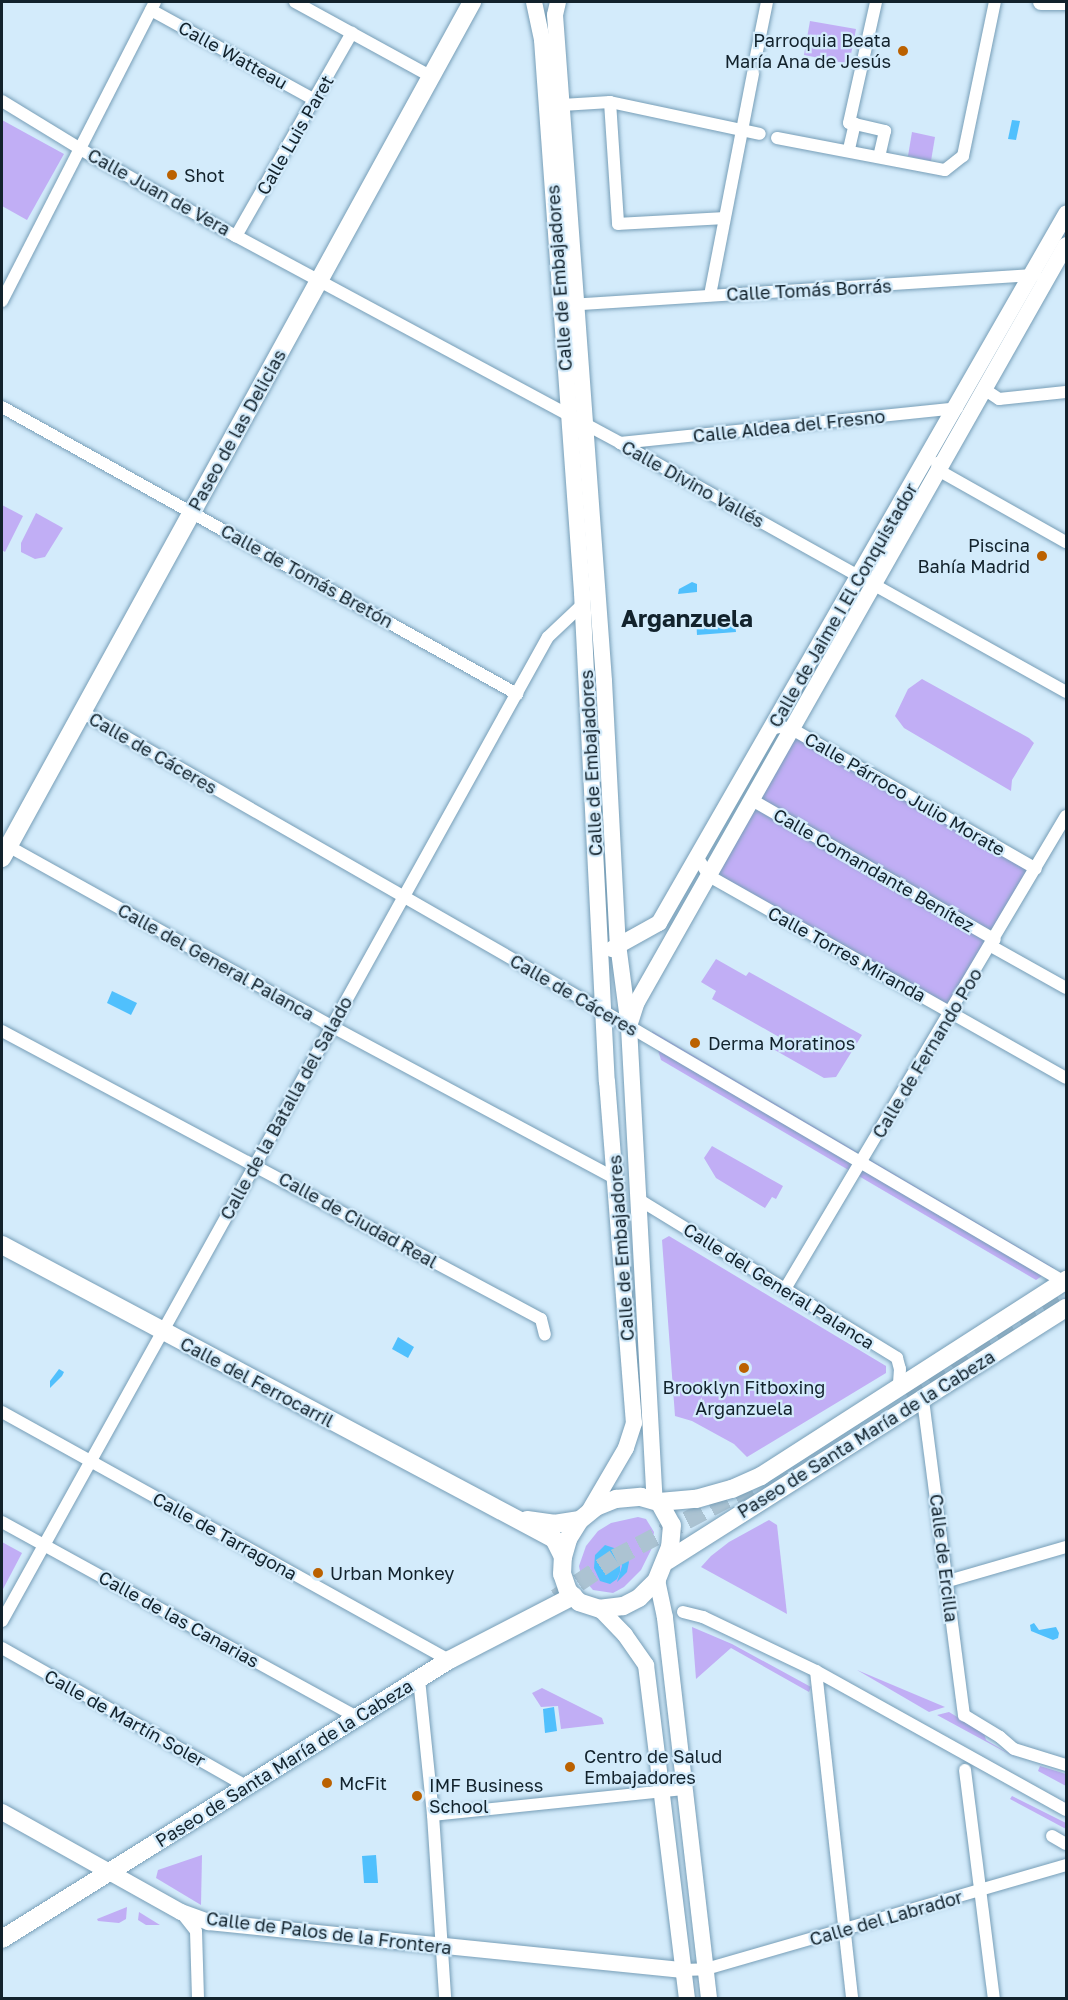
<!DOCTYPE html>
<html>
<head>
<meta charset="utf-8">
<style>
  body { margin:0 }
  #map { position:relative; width:1068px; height:2000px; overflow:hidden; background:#d3ebfb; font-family:"Golos Text",sans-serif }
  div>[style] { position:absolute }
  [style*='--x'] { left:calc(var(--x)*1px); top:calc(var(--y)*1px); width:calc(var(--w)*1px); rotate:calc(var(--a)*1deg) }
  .green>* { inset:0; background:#c1aef5 }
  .water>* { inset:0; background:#50c0fd }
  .primary-tunnel>* { height:18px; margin-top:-9px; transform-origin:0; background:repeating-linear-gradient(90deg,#acc3d2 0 18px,transparent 0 27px) }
  .roads { filter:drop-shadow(0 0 2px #779eb7) drop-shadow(0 0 2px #779eb7) }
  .street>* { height:12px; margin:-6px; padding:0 6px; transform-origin:6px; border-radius:6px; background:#fff }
  .secondary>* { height:16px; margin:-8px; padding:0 8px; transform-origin:8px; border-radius:8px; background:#fff }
  .primary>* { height:18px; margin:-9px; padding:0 9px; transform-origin:9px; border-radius:9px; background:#fff }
  .dots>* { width:16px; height:16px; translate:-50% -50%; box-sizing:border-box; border:3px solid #d3ebfb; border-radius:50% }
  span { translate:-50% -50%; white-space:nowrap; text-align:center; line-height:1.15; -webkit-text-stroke:4.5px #d3ebfb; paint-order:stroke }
  .poi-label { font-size:18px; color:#12222c }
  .right { translate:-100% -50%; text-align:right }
  .left { translate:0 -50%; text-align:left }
  .street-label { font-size:18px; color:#12222c }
  .district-label { font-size:24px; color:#12222c; font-weight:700 }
  .frame { position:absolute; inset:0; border:3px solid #12222c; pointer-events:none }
</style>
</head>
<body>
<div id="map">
  <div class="green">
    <div style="clip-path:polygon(810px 21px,856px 29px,849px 64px,804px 55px)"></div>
    <div style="clip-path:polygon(2px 120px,64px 154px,27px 220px,2px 206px)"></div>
    <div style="clip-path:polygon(912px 132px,935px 137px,931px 161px,908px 156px)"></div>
    <div style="clip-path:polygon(2px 505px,23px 516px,5px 552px,2px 550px)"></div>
    <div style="clip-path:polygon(36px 513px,63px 528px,45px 557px,35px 559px,21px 552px,21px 543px)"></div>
    <div style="clip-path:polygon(922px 679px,1029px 738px,1034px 743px,1012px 780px,1011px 791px,904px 728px,895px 716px,908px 689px)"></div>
    <div style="clip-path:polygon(792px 729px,1036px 869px,951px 1012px,709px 876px)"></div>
    <div style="clip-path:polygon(716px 959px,746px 976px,749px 972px,862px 1035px,836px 1077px,824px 1078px,773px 1049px,779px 1037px,712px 999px,716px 991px,701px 982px)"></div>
    <div style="clip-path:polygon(652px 1031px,1054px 1268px,1036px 1280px,661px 1060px)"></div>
    <div style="clip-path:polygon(712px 1146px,783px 1186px,776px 1199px,772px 1197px,765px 1208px,716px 1178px,704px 1158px)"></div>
    <div style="clip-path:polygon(669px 1236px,886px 1366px,886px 1373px,747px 1457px,734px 1444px,692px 1421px,675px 1416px,662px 1240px)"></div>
    <div style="clip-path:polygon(638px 1517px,646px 1519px,654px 1532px,652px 1548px,641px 1570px,624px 1587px,613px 1593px,593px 1590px,581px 1576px,579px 1566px,586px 1546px,598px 1531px,611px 1523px)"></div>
    <div style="clip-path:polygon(769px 1520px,777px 1525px,787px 1614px,701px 1567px,711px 1556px,729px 1542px)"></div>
    <div style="clip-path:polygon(2px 1542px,22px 1553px,2px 1591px)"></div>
    <div style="clip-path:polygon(692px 1627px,732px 1644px,811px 1687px,809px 1692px,731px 1648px,696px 1679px)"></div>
    <div style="clip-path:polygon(857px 1670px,945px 1707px,929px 1712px)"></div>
    <div style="clip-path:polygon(542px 1688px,602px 1718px,604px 1724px,561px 1729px,558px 1706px,541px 1707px,532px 1693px)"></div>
    <div style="clip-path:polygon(949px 1712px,984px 1733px,986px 1740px,1018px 1759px,937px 1715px)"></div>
    <div style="clip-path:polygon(1040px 1766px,1066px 1774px,1066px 1786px,1038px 1771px)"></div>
    <div style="clip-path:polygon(1012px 1796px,1066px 1823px,1066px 1829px,1010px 1799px)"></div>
    <div style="clip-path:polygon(202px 1855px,201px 1905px,156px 1878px,158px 1870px)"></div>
    <div style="clip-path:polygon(127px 1907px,126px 1919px,119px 1923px,98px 1921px,97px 1919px)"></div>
    <div style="clip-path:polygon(139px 1912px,160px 1925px,146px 1925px,138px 1920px)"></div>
  </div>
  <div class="water">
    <div style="clip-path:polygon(1012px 120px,1020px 121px,1016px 140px,1008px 139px)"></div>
    <div style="clip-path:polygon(692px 582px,697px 584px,697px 592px,678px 594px,679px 589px)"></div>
    <div style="clip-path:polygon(734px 614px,736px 632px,697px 635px,696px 617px)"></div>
    <div style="clip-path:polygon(112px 991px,137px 1003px,131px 1015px,107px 1003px)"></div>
    <div style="clip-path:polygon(398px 1337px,414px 1347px,408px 1358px,392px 1349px)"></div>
    <div style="clip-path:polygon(59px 1369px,64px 1372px,62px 1376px,50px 1388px,50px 1381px)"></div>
    <div style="clip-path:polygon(605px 1545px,623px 1551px,629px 1562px,627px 1572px,617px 1582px,622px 1566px,620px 1556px,620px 1572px,617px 1579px,610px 1584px,600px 1581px,594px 1568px,595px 1555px)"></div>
    <div style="clip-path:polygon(1034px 1623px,1039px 1630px,1056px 1627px,1059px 1633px,1058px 1638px,1053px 1640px,1031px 1631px,1030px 1625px)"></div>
    <div style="clip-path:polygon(554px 1707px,557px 1731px,545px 1733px,543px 1709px)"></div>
    <div style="clip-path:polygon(376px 1855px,378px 1883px,364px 1883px,362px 1856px)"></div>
  </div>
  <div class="primary-tunnel">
    <div style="--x:905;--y:1393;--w:188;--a:-31.3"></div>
    <div style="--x:556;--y:1598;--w:71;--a:-34.1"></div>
    <div style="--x:615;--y:1558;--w:153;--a:-27.7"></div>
  </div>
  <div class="roads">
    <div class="street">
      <div style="--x:295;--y:2;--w:154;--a:28.7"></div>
      <div style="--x:151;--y:10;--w:187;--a:28.8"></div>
      <div style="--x:756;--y:56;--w:55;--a:-78.5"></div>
      <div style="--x:2;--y:101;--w:105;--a:31.4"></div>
      <div style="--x:92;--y:156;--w:165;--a:29.1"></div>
      <div style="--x:236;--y:236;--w:436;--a:28.3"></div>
      <div style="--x:620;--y:443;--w:511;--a:29.17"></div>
      <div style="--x:610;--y:102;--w:122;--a:86.2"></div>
      <div style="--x:618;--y:224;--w:106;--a:-3.2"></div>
      <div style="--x:562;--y:105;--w:48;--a:-3.6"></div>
      <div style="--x:610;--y:102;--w:153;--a:12"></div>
      <div style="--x:855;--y:124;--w:6;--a:-171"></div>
      <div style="--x:849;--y:123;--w:124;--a:-77.4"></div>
      <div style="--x:777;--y:138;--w:171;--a:10.8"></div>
      <div style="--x:945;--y:170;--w:23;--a:-38"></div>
      <div style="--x:963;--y:156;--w:157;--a:-78.3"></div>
      <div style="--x:849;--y:149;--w:26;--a:-77"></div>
      <div style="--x:855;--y:124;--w:31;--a:13"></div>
      <div style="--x:885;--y:131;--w:26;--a:103"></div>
      <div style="--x:236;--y:236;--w:234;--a:-60.3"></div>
      <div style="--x:710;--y:295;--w:226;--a:-79"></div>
      <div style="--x:2;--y:301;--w:336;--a:-62.9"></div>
      <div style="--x:568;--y:305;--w:468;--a:-3.7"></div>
      <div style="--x:984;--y:389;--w:18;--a:34"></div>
      <div style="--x:999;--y:399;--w:67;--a:-6"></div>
      <div style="--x:2;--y:407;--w:590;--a:29.13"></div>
      <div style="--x:620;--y:443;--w:339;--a:-5.9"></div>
      <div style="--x:937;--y:463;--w:7;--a:82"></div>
      <div style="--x:938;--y:470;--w:147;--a:29.4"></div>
      <div style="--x:82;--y:712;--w:601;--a:29.85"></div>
      <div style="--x:603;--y:1011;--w:537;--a:30.43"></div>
      <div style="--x:771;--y:729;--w:9;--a:-13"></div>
      <div style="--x:780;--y:727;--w:12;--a:9"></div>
      <div style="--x:792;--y:729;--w:281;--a:29.8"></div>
      <div style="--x:752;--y:800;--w:280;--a:29.9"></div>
      <div style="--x:8;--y:846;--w:370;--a:29.1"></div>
      <div style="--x:331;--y:1026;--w:323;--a:28.2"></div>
      <div style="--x:698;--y:858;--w:21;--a:59"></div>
      <div style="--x:709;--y:876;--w:410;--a:29.5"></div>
      <div style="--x:991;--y:946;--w:86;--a:29.2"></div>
      <div style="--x:2;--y:1031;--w:611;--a:28.12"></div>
      <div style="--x:541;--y:1319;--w:16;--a:76"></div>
      <div style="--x:638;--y:1199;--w:304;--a:31.5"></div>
      <div style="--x:897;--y:1358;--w:11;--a:75"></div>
      <div style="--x:900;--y:1369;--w:16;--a:94"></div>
      <div style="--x:785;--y:1289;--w:550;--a:-59.29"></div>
      <div style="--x:923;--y:1400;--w:318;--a:82.6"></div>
      <div style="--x:964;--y:1715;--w:42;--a:31.4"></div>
      <div style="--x:1000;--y:1737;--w:18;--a:41"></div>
      <div style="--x:1014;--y:1749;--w:54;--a:17.1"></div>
      <div style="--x:2;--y:1412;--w:511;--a:29.02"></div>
      <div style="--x:2;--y:1522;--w:404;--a:28.8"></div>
      <div style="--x:948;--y:1581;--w:123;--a:-16.1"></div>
      <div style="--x:683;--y:1612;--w:21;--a:14"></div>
      <div style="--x:703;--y:1617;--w:125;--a:25.5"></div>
      <div style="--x:816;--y:1671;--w:286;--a:29.1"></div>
      <div style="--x:2;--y:1621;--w:1125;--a:-60.98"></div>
      <div style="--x:548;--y:637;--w:47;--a:-43.3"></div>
      <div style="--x:2;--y:1648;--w:283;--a:29.5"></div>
      <div style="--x:816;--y:1671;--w:329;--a:83.7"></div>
      <div style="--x:419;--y:1679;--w:137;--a:84.1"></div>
      <div style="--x:433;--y:1815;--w:183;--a:86.2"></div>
      <div style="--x:965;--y:1770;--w:230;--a:82.8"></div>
      <div style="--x:433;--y:1815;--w:253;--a:-5.9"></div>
      <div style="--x:1052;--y:1836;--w:16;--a:30"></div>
      <div style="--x:181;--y:1912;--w:24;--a:52"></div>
      <div style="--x:196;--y:1931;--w:67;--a:88.3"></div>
      <div style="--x:683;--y:1970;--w:23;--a:-2"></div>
      <div style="--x:706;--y:1969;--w:375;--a:-16.1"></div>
    </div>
    <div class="secondary">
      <div style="--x:534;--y:2;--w:39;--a:78"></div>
      <div style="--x:542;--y:40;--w:554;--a:85.86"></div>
      <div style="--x:582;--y:593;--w:489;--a:87.1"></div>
      <div style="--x:607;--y:1081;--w:343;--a:85.5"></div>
      <div style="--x:634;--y:1423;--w:26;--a:108"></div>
      <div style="--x:626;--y:1448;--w:75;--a:120.3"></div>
      <div style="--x:558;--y:2;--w:13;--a:103"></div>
      <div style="--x:555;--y:15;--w:668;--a:85.79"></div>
      <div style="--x:604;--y:681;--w:263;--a:87"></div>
      <div style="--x:618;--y:944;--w:84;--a:82.5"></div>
      <div style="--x:629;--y:1027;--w:474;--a:86.9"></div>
      <div style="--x:1041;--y:2;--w:25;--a:0"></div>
      <div style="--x:612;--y:949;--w:54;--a:-29"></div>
      <div style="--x:659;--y:923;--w:818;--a:-60.14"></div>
      <div style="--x:630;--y:1023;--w:22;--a:-72"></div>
      <div style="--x:637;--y:1002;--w:870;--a:-60.46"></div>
      <div style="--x:657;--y:1580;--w:39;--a:78"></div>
      <div style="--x:665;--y:1618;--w:383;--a:83.4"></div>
      <div style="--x:600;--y:1609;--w:36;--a:46"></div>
      <div style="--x:625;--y:1635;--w:37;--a:55"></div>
      <div style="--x:646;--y:1665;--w:336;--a:83"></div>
      <div style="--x:2;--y:1812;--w:205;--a:29.2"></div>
      <div style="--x:181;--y:1912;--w:30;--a:20"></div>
      <div style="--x:209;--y:1922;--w:476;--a:5.8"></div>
    </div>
    <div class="primary">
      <div style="--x:2;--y:858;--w:977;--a:-61.23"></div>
      <div style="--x:2;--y:1245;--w:625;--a:28.04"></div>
      <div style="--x:554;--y:1539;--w:20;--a:63"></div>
      <div style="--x:641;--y:1497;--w:19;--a:16"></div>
      <div style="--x:659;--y:1502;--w:26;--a:61"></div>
      <div style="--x:672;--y:1525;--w:22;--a:95"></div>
      <div style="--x:670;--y:1547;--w:35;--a:112"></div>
      <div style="--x:657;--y:1580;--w:25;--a:135"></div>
      <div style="--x:639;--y:1598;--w:18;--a:153"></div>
      <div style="--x:623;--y:1606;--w:23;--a:173"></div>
      <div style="--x:600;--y:1609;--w:22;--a:-162"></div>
      <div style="--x:579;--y:1602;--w:16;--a:-135"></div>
      <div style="--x:568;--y:1591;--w:18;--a:-109"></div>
      <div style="--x:562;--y:1574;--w:17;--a:-87"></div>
      <div style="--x:563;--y:1557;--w:19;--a:-74"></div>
      <div style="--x:568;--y:1539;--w:22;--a:-58"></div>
      <div style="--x:580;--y:1520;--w:21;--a:-39"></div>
      <div style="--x:596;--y:1507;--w:22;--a:-22"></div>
      <div style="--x:616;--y:1499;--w:25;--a:-5"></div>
      <div style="--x:659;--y:1502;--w:37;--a:-5"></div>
      <div style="--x:696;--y:1499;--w:37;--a:-16"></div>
      <div style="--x:732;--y:1489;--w:32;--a:-24"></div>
      <div style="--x:761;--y:1476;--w:363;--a:-32.7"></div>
      <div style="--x:527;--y:1520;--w:27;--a:8"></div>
      <div style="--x:554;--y:1524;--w:26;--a:-9"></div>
      <div style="--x:667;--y:1561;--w:472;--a:-32.4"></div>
      <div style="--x:2;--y:1939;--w:527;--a:-31.97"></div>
      <div style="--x:449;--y:1660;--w:140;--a:-27.3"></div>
    </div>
  </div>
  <div class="dots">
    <div style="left:903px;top:51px;background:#bb6100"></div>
    <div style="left:172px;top:175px;background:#bb6100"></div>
    <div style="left:1042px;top:556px;background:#bb6100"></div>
    <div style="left:695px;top:1043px;background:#bb6100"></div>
    <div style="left:744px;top:1368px;background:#bb6100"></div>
    <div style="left:318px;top:1573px;background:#bb6100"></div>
    <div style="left:570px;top:1767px;background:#bb6100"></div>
    <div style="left:327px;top:1783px;background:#bb6100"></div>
    <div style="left:417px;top:1796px;background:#bb6100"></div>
  </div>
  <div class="poi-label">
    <span class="right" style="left:891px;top:51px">Parroquia Beata<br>María Ana de Jesús</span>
    <span class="left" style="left:184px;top:175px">Shot</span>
    <span class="right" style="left:1030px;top:556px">Piscina<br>Bahía Madrid</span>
    <span class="left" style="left:708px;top:1043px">Derma Moratinos</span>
    <span style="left:744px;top:1398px">Brooklyn Fitboxing<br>Arganzuela</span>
    <span class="left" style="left:330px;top:1573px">Urban Monkey</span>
    <span class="left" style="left:584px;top:1767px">Centro de Salud<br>Embajadores</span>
    <span class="left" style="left:339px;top:1783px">McFit</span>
    <span class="left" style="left:429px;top:1796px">IMF Business<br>School</span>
  </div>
  <div class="street-label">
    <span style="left:233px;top:55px;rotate:29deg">Calle Watteau</span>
    <span style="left:295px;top:135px;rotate:-60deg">Calle Luis Paret</span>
    <span style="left:159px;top:192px;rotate:29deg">Calle Juan de Vera</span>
    <span style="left:559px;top:278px;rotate:-94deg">Calle de Embajadores</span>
    <span style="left:809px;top:290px;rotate:-3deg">Calle Tomás Borrás</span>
    <span style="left:789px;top:426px;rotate:-6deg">Calle Aldea del Fresno</span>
    <span style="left:237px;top:430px;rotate:-61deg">Paseo de las Delicias</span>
    <span style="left:693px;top:484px;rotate:29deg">Calle Divino Vallés</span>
    <span style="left:307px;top:576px;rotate:29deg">Calle de Tomás Bretón</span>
    <span style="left:843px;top:605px;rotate:-60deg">Calle de Jaime I El Conquistador</span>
    <span style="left:153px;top:753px;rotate:30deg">Calle de Cáceres</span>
    <span style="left:591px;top:763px;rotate:-93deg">Calle de Embajadores</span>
    <span style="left:905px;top:794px;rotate:30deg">Calle Párroco Julio Morate</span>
    <span style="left:874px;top:870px;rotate:30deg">Calle Comandante Benítez</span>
    <span style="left:847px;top:954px;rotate:29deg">Calle Torres Miranda</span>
    <span style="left:216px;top:962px;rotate:29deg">Calle del General Palanca</span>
    <span style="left:574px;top:995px;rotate:30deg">Calle de Cáceres</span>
    <span style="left:927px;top:1053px;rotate:-59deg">Calle de Fernando Poo</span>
    <span style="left:286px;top:1108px;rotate:-61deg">Calle de la Batalla del Salado</span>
    <span style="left:358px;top:1220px;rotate:29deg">Calle de Ciudad Real</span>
    <span style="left:621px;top:1248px;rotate:-94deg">Calle de Embajadores</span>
    <span style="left:779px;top:1286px;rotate:32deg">Calle del General Palanca</span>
    <span style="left:257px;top:1382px;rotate:28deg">Calle del Ferrocarril</span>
    <span style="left:866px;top:1434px;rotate:-32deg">Paseo de Santa María de la Cabeza</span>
    <span style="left:225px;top:1536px;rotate:29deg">Calle de Tarragona</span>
    <span style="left:944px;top:1558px;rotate:83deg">Calle de Ercilla</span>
    <span style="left:179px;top:1619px;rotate:29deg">Calle de las Canarias</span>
    <span style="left:125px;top:1718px;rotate:29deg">Calle de Martín Soler</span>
    <span style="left:284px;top:1763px;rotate:-32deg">Paseo de Santa María de la Cabeza</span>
    <span style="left:886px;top:1918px;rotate:-16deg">Calle del Labrador</span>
    <span style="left:329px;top:1933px;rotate:7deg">Calle de Palos de la Frontera</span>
  </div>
  <div class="district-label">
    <span style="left:687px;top:618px">Arganzuela</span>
  </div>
  <div class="frame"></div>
</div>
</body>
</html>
